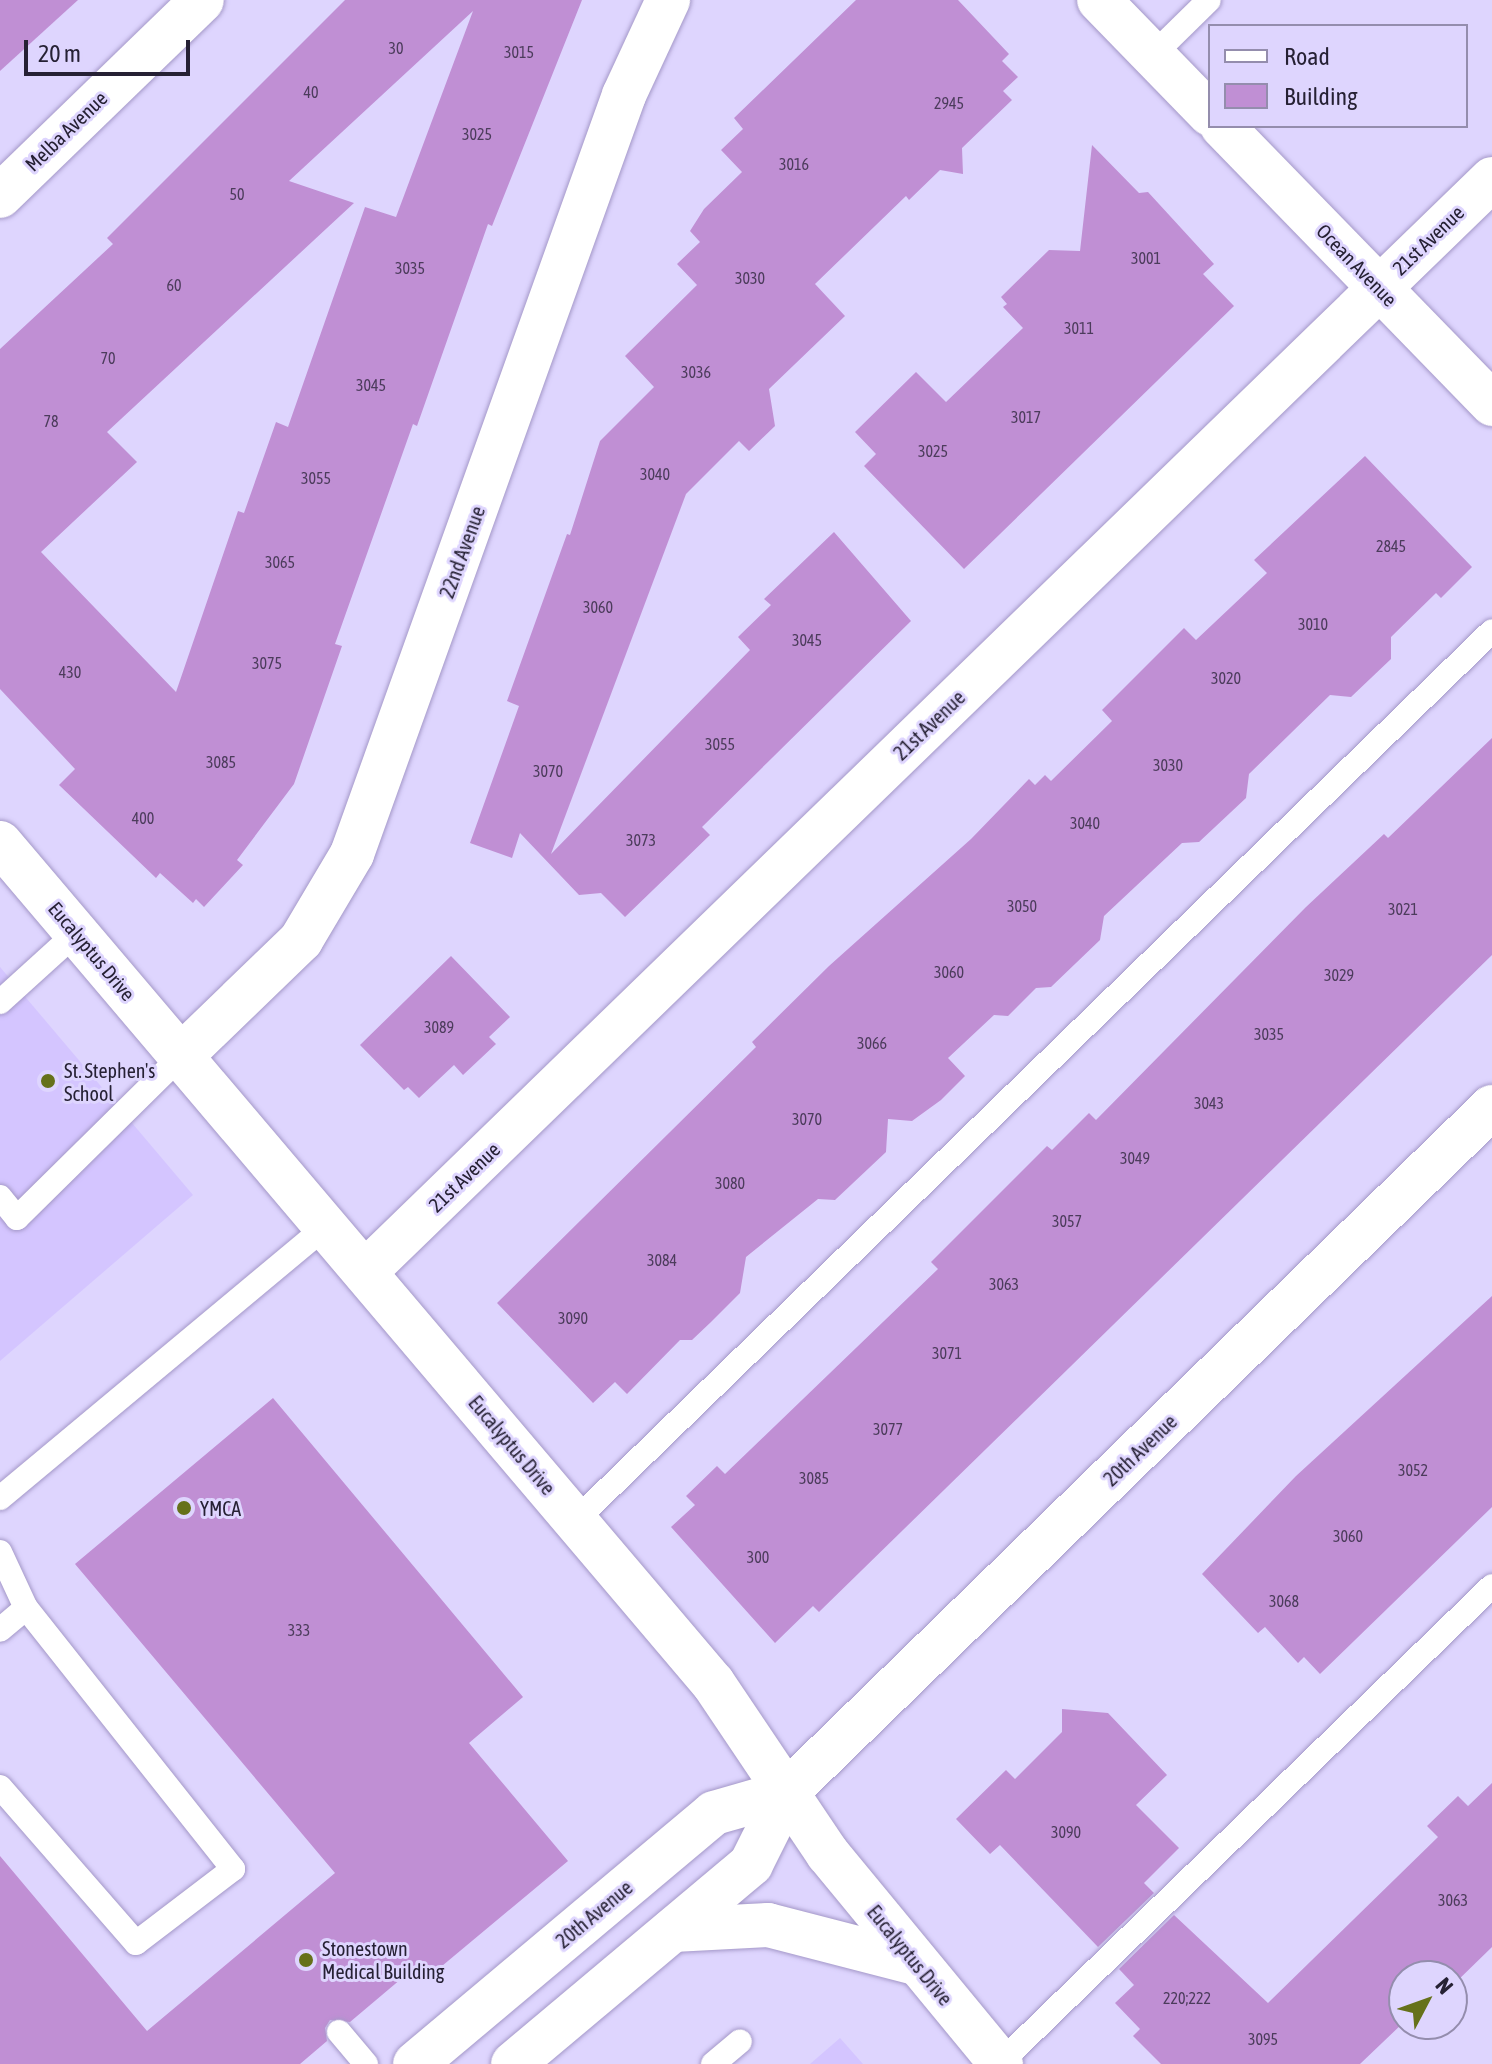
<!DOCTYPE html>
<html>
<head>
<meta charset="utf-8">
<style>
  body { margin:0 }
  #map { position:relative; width:1492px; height:2064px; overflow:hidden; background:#ded5fe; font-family:"Asap Condensed",sans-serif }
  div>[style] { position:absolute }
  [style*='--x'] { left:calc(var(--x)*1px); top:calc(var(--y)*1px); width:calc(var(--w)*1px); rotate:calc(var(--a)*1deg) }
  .built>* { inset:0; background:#d4c5ff }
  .building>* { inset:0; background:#c08fd4 }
  .roads { filter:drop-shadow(0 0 2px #a498c8) drop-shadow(0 0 2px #a498c8) }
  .service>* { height:24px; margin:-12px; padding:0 12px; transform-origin:12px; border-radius:12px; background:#fff }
  .minor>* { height:44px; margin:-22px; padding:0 22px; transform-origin:22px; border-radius:22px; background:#fff }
  .tertiary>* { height:44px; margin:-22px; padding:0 22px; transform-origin:22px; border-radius:22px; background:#fff }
  .dots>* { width:22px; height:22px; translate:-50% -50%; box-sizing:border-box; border:4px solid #ded5fe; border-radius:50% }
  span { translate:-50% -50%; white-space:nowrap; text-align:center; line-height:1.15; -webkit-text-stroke:6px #ded5fe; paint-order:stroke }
  .number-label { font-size:16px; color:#4c3c5c }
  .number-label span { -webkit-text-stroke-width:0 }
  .street-label { font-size:20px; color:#262134 }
  .poi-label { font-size:20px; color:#262134 }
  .left { translate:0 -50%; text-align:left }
  .legend { position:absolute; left:1208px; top:24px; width:260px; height:104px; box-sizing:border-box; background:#ded5fe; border:2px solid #948dad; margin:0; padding:10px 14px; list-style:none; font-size:24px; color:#262134 }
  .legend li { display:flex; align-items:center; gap:16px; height:40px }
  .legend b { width:40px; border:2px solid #948dad }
  .north { position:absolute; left:1388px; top:1960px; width:80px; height:80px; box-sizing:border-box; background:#ded5fe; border:2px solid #948dad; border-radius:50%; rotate:49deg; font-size:22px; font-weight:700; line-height:32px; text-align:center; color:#262134 }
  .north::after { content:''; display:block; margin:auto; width:28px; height:36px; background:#66711a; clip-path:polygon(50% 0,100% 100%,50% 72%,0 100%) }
  .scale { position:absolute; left:24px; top:40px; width:166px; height:36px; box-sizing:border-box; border:4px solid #262134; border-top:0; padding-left:10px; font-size:24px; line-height:28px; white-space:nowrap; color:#262134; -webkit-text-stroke:6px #ded5fe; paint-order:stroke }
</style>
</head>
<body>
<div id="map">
  <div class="built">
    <div style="clip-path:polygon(0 967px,193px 1195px,0 1361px)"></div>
    <div style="clip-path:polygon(840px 2038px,863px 2064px,810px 2064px)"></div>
  </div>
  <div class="building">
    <div style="clip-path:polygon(0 0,78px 0,0 71px)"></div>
    <div style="clip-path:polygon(evenodd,345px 0,582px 0,492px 226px,488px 224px,417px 426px,413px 424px,335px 644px,342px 646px,294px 784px,237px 860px,243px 865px,204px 907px,196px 899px,193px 903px,160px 873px,156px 878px,59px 785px,75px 769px,0 689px,0 349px,113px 244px,107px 238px,345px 0,473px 11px,396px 217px,365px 207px,288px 427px,276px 422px,244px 513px,238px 511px,176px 692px,41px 552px,137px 462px,107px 432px,354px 203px,289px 181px,473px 11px)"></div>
    <div style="clip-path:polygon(856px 0,958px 0,1009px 54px,1002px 61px,1018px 77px,1003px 91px,1012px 100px,962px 148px,963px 174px,940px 170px,909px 200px,906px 196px,815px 284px,845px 316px,769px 389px,775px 426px,749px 451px,739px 441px,686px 494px,551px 854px,750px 650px,738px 637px,771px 605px,764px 599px,834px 532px,911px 621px,702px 827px,710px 835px,625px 917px,601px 893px,579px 895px,520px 833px,512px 858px,470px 843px,519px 706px,507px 701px,567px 534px,570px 535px,600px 441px,654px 387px,625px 356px,697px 285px,677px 264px,700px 242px,690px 231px,704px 209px,742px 172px,721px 150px,743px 129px,734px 118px)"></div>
    <div style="clip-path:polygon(1092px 145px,1139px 193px,1148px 192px,1214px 264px,1203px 274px,1234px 306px,964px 569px,864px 466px,876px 454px,855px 432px,916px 372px,946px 402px,1023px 328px,1003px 307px,1007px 304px,1001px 297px,1049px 250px,1080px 251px)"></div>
    <div style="clip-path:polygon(1365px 456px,1472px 567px,1441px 598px,1436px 593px,1391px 637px,1391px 659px,1351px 697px,1330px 695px,1249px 774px,1246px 798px,1199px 842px,1182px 843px,1104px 916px,1100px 940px,1051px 987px,1036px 988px,1008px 1016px,994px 1015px,948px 1058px,965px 1076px,941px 1100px,912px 1121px,888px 1119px,886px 1152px,835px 1200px,818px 1199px,746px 1257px,740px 1293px,711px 1322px,692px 1340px,680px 1340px,627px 1394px,615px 1382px,593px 1403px,497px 1303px,756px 1047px,752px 1042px,829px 966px,971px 839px,1029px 779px,1035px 785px,1045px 775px,1051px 781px,1112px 721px,1102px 710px,1184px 628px,1196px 640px,1267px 573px,1254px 560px)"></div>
    <div style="clip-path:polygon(1492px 738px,1492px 955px,819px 1612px,813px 1606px,775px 1643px,671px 1527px,695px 1505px,686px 1496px,717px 1466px,725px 1474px,938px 1269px,931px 1262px,1047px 1146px,1052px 1150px,1089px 1113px,1096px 1120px,1306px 907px,1384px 834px,1388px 838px)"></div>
    <div style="clip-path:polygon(451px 956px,510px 1017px,489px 1037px,496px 1044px,463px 1075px,454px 1065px,419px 1098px,408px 1087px,404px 1090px,360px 1045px)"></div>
    <div style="clip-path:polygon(1492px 1296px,1492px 1507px,1320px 1674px,1304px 1657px,1298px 1663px,1265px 1627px,1258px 1633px,1202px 1574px,1296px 1476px)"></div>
    <div style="clip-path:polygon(273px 1398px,523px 1697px,469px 1743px,568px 1861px,424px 1981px,414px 1968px,350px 2022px,330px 2020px,325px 2028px,327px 2041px,300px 2064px,0 2064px,0 1856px,147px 2031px,335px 1873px,75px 1564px)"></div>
    <div style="clip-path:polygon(1062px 1709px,1108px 1713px,1167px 1775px,1136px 1805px,1179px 1848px,1144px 1883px,1154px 1893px,1098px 1947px,1000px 1845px,990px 1854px,956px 1819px,1006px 1770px,1015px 1779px,1062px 1732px)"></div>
    <div style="clip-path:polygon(1492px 1783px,1492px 1947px,1452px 1986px,1452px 1976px,1404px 1976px,1404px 2022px,1360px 2064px,1161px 2064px,1133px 2036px,1140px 2029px,1115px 2003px,1134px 1985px,1119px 1969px,1174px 1915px,1268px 2003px,1438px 1837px,1427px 1826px,1458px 1796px,1468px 1806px)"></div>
  </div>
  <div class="roads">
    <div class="service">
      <div style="--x:1153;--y:55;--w:78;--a:-44.5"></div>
      <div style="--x:0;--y:1002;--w:103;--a:-42.2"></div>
      <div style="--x:0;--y:1197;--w:27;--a:51"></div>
      <div style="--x:17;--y:1218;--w:231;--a:-44.6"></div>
      <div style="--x:0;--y:1498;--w:425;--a:-39.8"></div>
      <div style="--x:576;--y:1520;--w:1276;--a:-44.14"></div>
      <div style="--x:0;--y:1552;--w:62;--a:65.1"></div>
      <div style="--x:26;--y:1608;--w:34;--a:140"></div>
      <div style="--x:0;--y:1787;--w:207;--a:48.9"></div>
      <div style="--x:136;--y:1943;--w:122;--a:-37.3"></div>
      <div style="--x:233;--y:1869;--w:333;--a:-128.4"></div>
      <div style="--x:339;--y:2032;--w:42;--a:49.8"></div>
      <div style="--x:1000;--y:2063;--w:685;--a:-44.11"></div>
      <div style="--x:713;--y:2064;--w:35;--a:-40"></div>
    </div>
    <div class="minor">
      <div style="--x:0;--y:196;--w:281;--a:-44.1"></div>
      <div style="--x:0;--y:843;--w:1102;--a:49.68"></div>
      <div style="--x:713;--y:1683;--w:206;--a:56.1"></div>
      <div style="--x:828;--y:1854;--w:272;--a:50.5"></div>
      <div style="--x:181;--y:1056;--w:167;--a:-44"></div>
      <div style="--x:301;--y:940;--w:100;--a:-59.3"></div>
      <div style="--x:352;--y:854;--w:806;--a:-70.28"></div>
      <div style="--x:624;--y:95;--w:105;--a:-65.1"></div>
      <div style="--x:365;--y:1272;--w:1570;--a:-44.12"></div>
      <div style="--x:673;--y:1930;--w:95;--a:-3"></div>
      <div style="--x:768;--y:1925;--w:152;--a:14.5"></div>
      <div style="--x:415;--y:2064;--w:390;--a:-40"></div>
      <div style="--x:714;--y:1813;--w:76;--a:-16"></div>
      <div style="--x:513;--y:2064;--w:311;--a:-40"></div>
      <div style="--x:751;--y:1864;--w:80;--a:-63.4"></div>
      <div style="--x:787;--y:1792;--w:983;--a:-44.18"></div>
    </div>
    <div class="tertiary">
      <div style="--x:1099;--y:0;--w:159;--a:45.8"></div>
      <div style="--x:1222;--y:126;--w:388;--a:45.8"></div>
    </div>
  </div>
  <div class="dots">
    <div style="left:48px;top:1081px;background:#66711a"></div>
    <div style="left:184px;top:1508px;background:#66711a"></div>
    <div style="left:306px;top:1960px;background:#66711a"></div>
  </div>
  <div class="number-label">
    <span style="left:396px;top:48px">30</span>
    <span style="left:519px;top:52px">3015</span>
    <span style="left:311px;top:92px">40</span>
    <span style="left:949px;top:103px">2945</span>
    <span style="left:477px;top:134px">3025</span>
    <span style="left:794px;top:164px">3016</span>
    <span style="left:237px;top:194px">50</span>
    <span style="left:1146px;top:258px">3001</span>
    <span style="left:410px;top:268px">3035</span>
    <span style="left:750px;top:278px">3030</span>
    <span style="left:174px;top:285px">60</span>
    <span style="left:1079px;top:328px">3011</span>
    <span style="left:108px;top:358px">70</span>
    <span style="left:696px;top:372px">3036</span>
    <span style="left:371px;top:385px">3045</span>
    <span style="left:1026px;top:417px">3017</span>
    <span style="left:51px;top:421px">78</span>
    <span style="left:933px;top:451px">3025</span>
    <span style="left:655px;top:474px">3040</span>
    <span style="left:316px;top:478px">3055</span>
    <span style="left:1391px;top:546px">2845</span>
    <span style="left:280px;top:562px">3065</span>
    <span style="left:598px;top:607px">3060</span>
    <span style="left:1313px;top:624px">3010</span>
    <span style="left:807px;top:640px">3045</span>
    <span style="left:267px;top:663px">3075</span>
    <span style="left:70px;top:672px">430</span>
    <span style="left:1226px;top:678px">3020</span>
    <span style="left:720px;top:744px">3055</span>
    <span style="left:221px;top:762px">3085</span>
    <span style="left:1168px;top:765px">3030</span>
    <span style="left:548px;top:771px">3070</span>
    <span style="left:143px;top:818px">400</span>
    <span style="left:1085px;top:823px">3040</span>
    <span style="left:641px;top:840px">3073</span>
    <span style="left:1022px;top:906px">3050</span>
    <span style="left:1403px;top:909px">3021</span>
    <span style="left:949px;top:972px">3060</span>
    <span style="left:1339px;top:975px">3029</span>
    <span style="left:439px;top:1027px">3089</span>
    <span style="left:1269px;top:1034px">3035</span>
    <span style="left:872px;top:1043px">3066</span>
    <span style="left:1209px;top:1103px">3043</span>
    <span style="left:807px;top:1119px">3070</span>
    <span style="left:1135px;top:1158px">3049</span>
    <span style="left:730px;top:1183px">3080</span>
    <span style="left:1067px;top:1221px">3057</span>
    <span style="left:662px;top:1260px">3084</span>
    <span style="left:1004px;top:1284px">3063</span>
    <span style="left:573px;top:1318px">3090</span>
    <span style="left:947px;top:1353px">3071</span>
    <span style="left:888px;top:1429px">3077</span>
    <span style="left:1413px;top:1470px">3052</span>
    <span style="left:814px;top:1478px">3085</span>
    <span style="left:1348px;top:1536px">3060</span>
    <span style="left:758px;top:1557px">300</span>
    <span style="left:1284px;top:1601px">3068</span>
    <span style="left:299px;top:1630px">333</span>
    <span style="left:1066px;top:1832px">3090</span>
    <span style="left:1453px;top:1900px">3063</span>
    <span style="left:1187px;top:1998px">220;222</span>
    <span style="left:1263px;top:2039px">3095</span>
  </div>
  <div class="street-label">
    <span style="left:66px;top:131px;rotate:-44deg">Melba Avenue</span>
    <span style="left:1428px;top:240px;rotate:-44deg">21st Avenue</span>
    <span style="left:1357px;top:265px;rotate:46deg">Ocean Avenue</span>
    <span style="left:462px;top:552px;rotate:-70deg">22nd Avenue</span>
    <span style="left:929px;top:725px;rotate:-44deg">21st Avenue</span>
    <span style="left:92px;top:951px;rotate:50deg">Eucalyptus Drive</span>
    <span style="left:464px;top:1177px;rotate:-44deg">21st Avenue</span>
    <span style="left:512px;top:1445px;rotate:50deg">Eucalyptus Drive</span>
    <span style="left:1140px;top:1450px;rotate:-44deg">20th Avenue</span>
    <span style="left:594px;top:1914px;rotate:-40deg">20th Avenue</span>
    <span style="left:910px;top:1955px;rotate:51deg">Eucalyptus Drive</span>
  </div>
  <div class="poi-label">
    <span class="left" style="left:64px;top:1082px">St. Stephen's<br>School</span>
    <span class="left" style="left:200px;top:1508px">YMCA</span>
    <span class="left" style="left:322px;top:1960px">Stonestown<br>Medical Building</span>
  </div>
  <ul class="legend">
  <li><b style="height:10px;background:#fff"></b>Road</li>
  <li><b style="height:22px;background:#c08fd4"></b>Building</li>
  </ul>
  <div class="north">N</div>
  <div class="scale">20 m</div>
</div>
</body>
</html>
